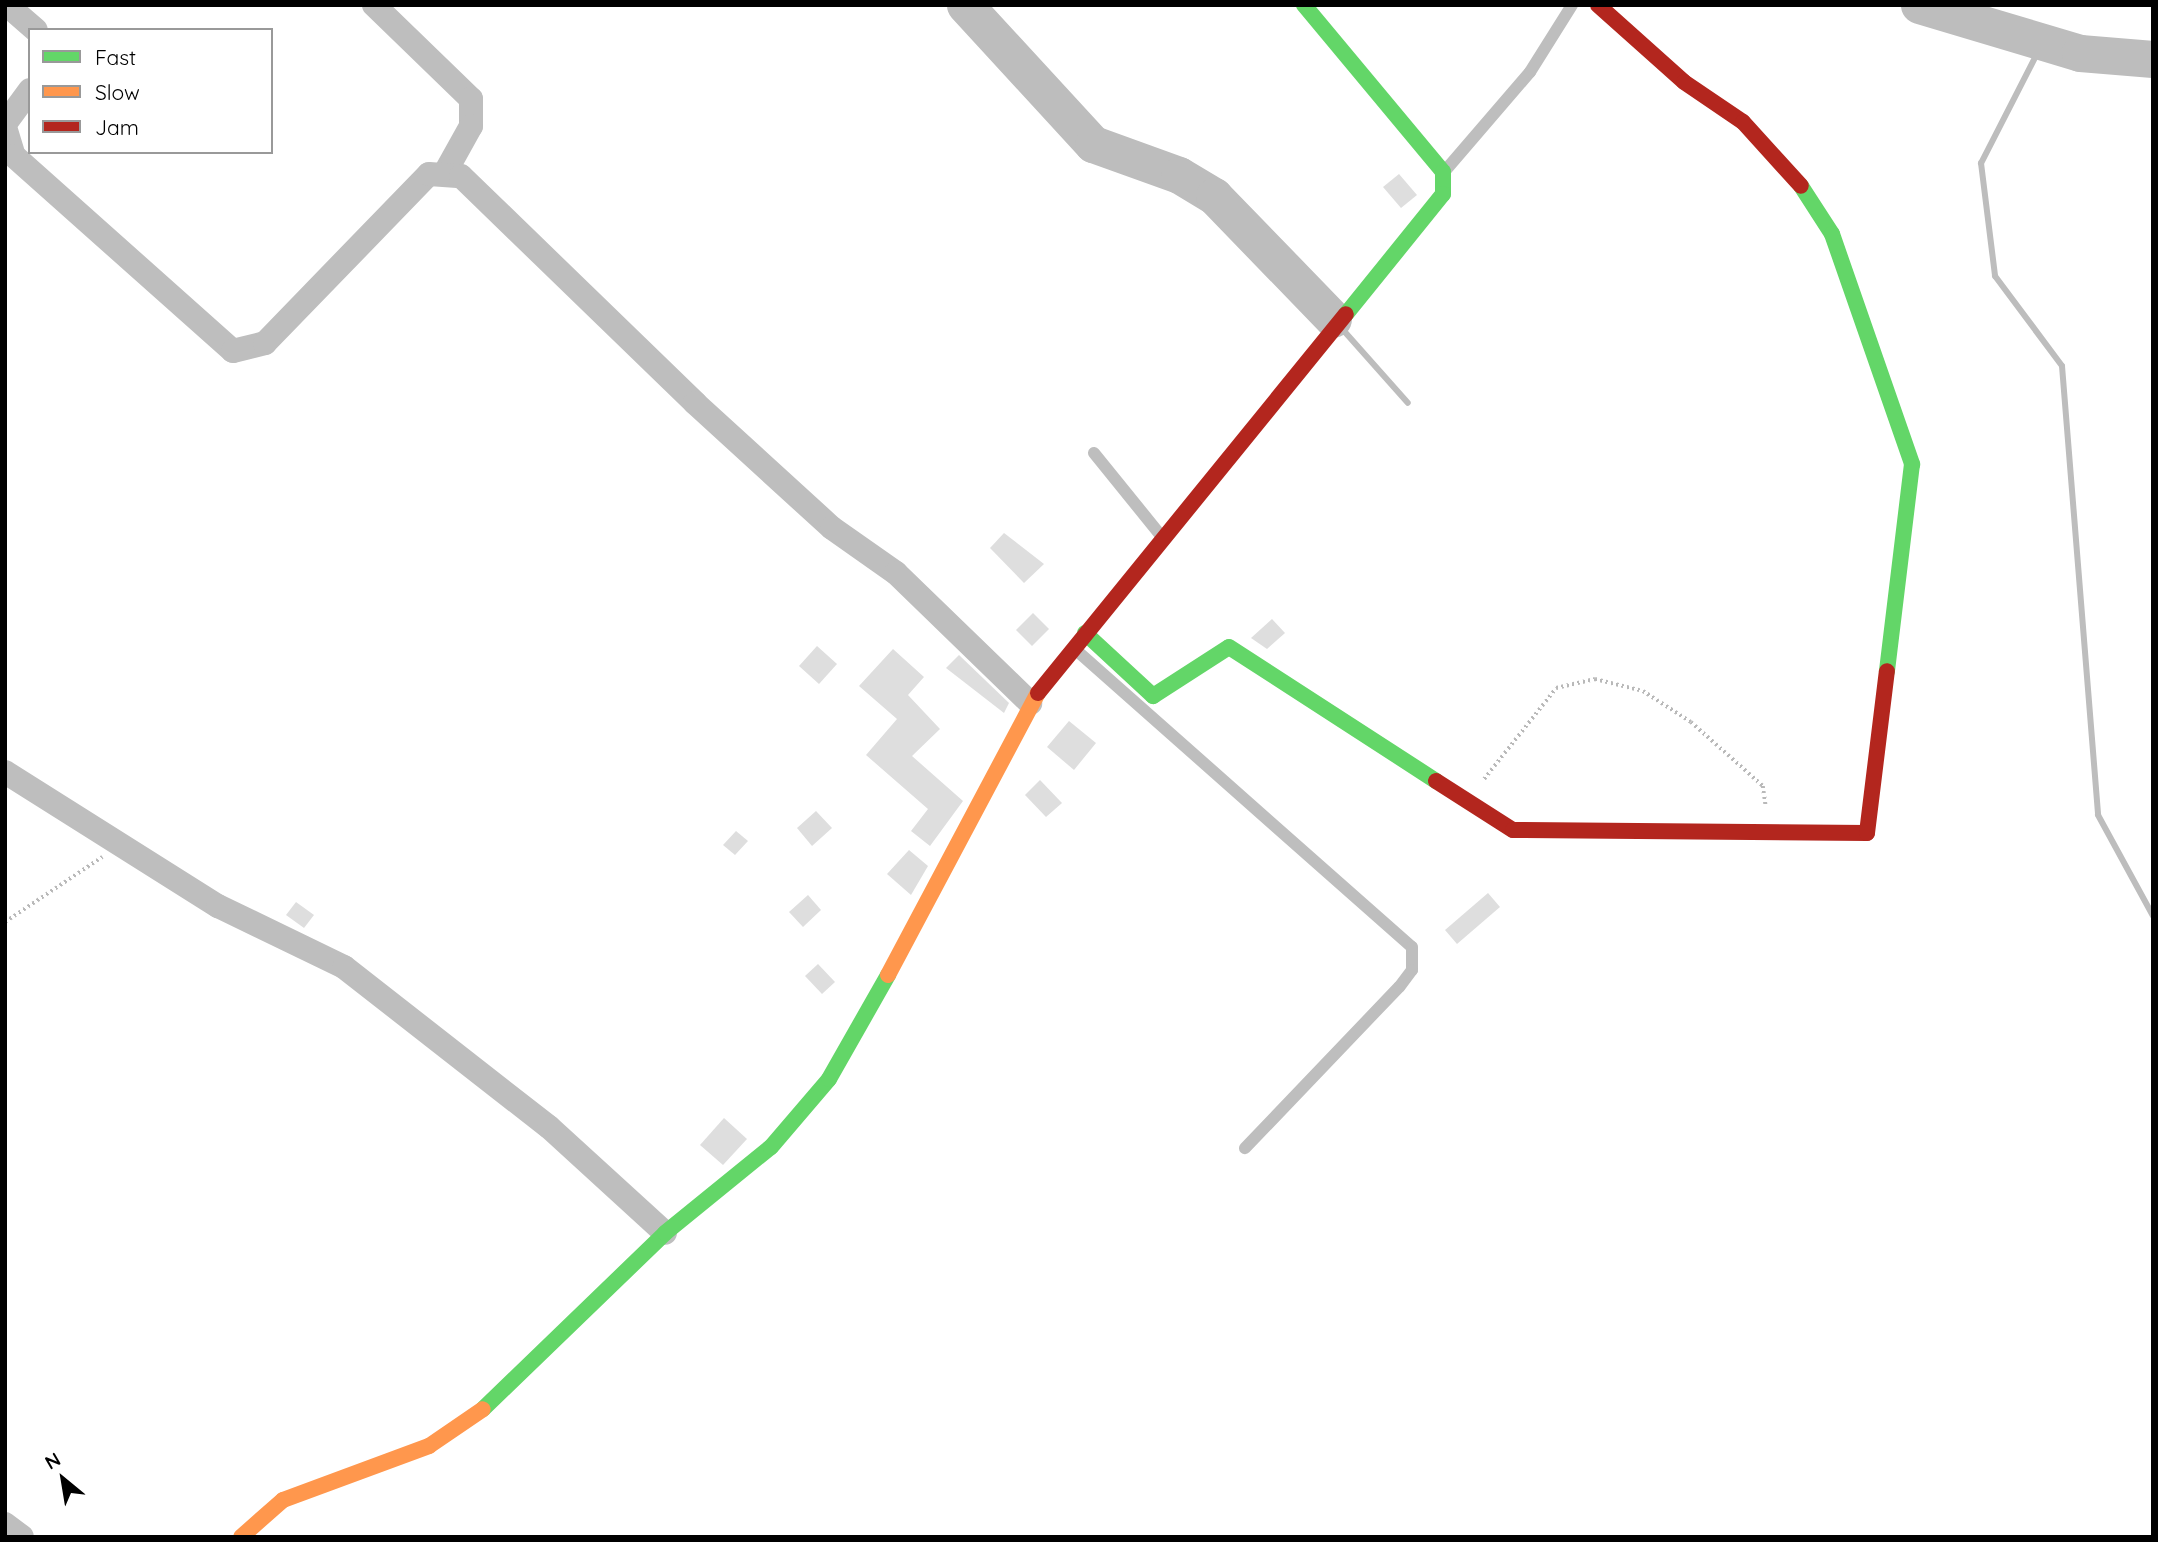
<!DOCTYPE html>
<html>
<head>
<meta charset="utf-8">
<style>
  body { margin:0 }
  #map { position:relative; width:2158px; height:1542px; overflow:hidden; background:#fff; font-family:Quicksand,sans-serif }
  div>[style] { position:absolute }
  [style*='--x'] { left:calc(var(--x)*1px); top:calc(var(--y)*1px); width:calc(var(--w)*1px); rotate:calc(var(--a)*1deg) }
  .stream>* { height:6px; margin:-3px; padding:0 3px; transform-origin:3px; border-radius:3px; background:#bdbdbd }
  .river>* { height:37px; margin:-18.5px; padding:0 18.5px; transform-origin:18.5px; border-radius:18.5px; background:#bdbdbd }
  .building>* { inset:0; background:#dedede }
  .path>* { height:3.5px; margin-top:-1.75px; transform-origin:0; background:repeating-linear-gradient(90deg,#b9b9b9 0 2px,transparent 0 5.5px) }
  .lane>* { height:12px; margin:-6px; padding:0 6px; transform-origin:6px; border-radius:6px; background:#bebebe }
  .street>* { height:24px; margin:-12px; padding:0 12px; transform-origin:12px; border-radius:12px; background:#bebebe }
  .fast>* { height:16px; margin:-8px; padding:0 8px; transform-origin:8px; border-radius:8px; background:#63d668 }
  .slow>* { height:16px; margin:-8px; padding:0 8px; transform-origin:8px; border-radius:8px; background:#ff974d }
  .jam>* { height:16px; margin:-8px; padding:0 8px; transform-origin:8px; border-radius:8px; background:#b3261e }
  span { translate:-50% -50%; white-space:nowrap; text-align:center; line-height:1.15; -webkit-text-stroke:6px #fff; paint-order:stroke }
  .frame { position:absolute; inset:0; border:7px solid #000; pointer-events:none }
  .legend { position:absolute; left:28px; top:28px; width:245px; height:126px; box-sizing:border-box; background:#fff; border:2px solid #999; margin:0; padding:9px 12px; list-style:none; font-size:21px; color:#000 }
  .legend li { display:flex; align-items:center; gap:14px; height:35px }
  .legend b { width:35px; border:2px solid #999 }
  .north { position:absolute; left:28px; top:1444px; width:70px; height:70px; -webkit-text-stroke:5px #fff; paint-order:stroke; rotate:330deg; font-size:19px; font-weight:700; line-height:28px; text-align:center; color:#000 }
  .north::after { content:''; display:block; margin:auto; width:24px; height:32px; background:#000; clip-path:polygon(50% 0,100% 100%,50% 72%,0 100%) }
</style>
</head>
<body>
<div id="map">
  <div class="stream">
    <div style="--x:2042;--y:44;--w:134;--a:117.1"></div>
    <div style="--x:1981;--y:163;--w:114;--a:82.9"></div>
    <div style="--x:1995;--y:276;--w:112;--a:53.3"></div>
    <div style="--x:2062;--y:366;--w:450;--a:85.4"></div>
    <div style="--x:2098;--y:815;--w:115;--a:61.4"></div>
    <div style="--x:1344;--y:331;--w:96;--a:48.4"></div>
  </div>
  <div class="river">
    <div style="--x:965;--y:5;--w:189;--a:47.4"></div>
    <div style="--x:1093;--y:144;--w:91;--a:19.8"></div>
    <div style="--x:1179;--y:175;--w:41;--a:31"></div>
    <div style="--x:1214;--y:196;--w:171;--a:45.9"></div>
    <div style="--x:1919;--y:5;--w:168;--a:16.6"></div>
    <div style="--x:2080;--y:53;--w:73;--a:4.7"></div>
  </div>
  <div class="building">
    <div style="clip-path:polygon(1399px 174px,1417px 195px,1401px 208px,1383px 187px)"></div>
    <div style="clip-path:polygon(1004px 533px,1044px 564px,1024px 583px,990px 548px)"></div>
    <div style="clip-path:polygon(1033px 613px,1049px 629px,1032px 646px,1016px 630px)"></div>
    <div style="clip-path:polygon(1272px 619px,1285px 633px,1267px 649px,1251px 638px)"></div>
    <div style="clip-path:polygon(817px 646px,837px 664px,819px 684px,799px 666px)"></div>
    <div style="clip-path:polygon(893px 649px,924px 677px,908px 695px,940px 729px,912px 756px,963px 801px,930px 846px,911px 831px,928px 809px,866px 755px,897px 719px,859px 686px)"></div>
    <div style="clip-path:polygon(959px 655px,1009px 703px,1004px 713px,946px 668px)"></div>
    <div style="clip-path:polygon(1069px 721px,1096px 743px,1074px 770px,1047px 747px)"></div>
    <div style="clip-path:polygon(1040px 780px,1062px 803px,1046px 817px,1025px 795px)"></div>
    <div style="clip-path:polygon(816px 811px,832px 828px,812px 846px,797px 828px)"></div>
    <div style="clip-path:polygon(736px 831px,748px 841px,735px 855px,723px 845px)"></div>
    <div style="clip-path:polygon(909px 850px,928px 866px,911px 895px,887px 874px)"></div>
    <div style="clip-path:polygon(1488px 893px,1500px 907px,1457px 944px,1445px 930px)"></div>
    <div style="clip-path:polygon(808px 895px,821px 910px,803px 927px,789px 912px)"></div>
    <div style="clip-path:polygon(296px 902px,314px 915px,304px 928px,286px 915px)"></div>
    <div style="clip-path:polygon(818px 964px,835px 982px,822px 994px,805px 976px)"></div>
    <div style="clip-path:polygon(724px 1118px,747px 1139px,723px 1165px,700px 1145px)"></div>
  </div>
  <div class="path">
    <div style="--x:1484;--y:779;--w:116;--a:-51.6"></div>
    <div style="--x:1556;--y:688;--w:40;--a:-13"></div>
    <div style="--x:1595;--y:679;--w:49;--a:14"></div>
    <div style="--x:1643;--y:691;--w:57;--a:32.9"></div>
    <div style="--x:1691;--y:722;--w:96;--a:41.6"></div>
    <div style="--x:1763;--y:786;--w:21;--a:82"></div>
    <div style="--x:5;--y:922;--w:117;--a:-33.8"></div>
  </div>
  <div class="lane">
    <div style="--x:1444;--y:172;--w:132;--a:-49.3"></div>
    <div style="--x:1530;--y:72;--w:79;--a:-57.9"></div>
    <div style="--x:1094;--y:453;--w:108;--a:51"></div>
    <div style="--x:1076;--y:650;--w:448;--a:41.5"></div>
    <div style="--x:1412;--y:947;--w:23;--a:90"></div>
    <div style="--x:1412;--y:970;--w:21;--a:127"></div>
    <div style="--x:1399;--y:987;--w:223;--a:133.7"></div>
  </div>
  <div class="street">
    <div style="--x:7;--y:5;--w:38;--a:41"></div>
    <div style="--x:374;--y:5;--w:135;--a:44.1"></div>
    <div style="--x:471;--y:99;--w:27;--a:90"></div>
    <div style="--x:471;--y:126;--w:51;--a:119.1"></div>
    <div style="--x:5;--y:124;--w:42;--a:-53.7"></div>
    <div style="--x:5;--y:127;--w:30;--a:73"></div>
    <div style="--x:14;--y:156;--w:293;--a:41.7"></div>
    <div style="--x:233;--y:351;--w:33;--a:-14"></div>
    <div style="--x:265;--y:343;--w:235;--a:-45.9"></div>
    <div style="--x:429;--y:174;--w:32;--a:4"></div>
    <div style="--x:461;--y:176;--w:326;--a:44.1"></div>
    <div style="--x:695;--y:403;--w:185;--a:42.4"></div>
    <div style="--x:832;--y:528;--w:78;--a:35.1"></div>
    <div style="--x:896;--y:573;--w:187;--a:44.1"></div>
    <div style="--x:5;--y:772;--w:252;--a:32.2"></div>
    <div style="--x:218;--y:906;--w:140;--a:25.8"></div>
    <div style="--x:344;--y:967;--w:260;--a:38"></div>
    <div style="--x:549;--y:1127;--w:157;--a:42.4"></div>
    <div style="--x:5;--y:1524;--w:21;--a:37"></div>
  </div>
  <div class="fast">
    <div style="--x:1304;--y:5;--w:217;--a:50.2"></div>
    <div style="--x:1443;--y:172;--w:22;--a:90"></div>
    <div style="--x:1443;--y:194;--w:154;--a:128.9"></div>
    <div style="--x:1801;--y:186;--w:57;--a:57.1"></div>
    <div style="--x:1832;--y:234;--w:244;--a:70.8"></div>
    <div style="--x:1912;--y:464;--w:209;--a:96.9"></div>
    <div style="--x:1085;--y:633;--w:93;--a:42.8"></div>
    <div style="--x:1153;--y:696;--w:90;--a:-32.8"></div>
    <div style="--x:1229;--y:647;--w:247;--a:32.9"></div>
    <div style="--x:483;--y:1409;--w:253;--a:-44"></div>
    <div style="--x:665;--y:1233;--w:136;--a:-39.1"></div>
    <div style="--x:771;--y:1147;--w:89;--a:-49.5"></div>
    <div style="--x:829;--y:1079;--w:120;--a:-60.4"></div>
  </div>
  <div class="slow">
    <div style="--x:888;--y:975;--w:319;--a:-62"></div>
    <div style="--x:241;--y:1537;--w:56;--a:-41.4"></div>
    <div style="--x:283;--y:1500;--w:156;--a:-20.3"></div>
    <div style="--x:429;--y:1446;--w:65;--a:-34.4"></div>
  </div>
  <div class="jam">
    <div style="--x:1598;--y:5;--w:115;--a:41.8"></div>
    <div style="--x:1684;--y:82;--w:71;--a:34.1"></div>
    <div style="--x:1743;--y:122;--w:86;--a:47.8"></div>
    <div style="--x:1038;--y:693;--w:488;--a:-50.9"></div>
    <div style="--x:1436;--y:781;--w:91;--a:32.5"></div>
    <div style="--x:1513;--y:830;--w:354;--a:0.5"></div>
    <div style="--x:1867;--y:833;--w:163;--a:-83"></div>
  </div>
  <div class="frame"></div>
  <ul class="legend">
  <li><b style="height:9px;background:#63d668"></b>Fast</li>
  <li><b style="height:9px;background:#ff974d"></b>Slow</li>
  <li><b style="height:9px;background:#b3261e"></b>Jam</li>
  </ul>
  <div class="north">N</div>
</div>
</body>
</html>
